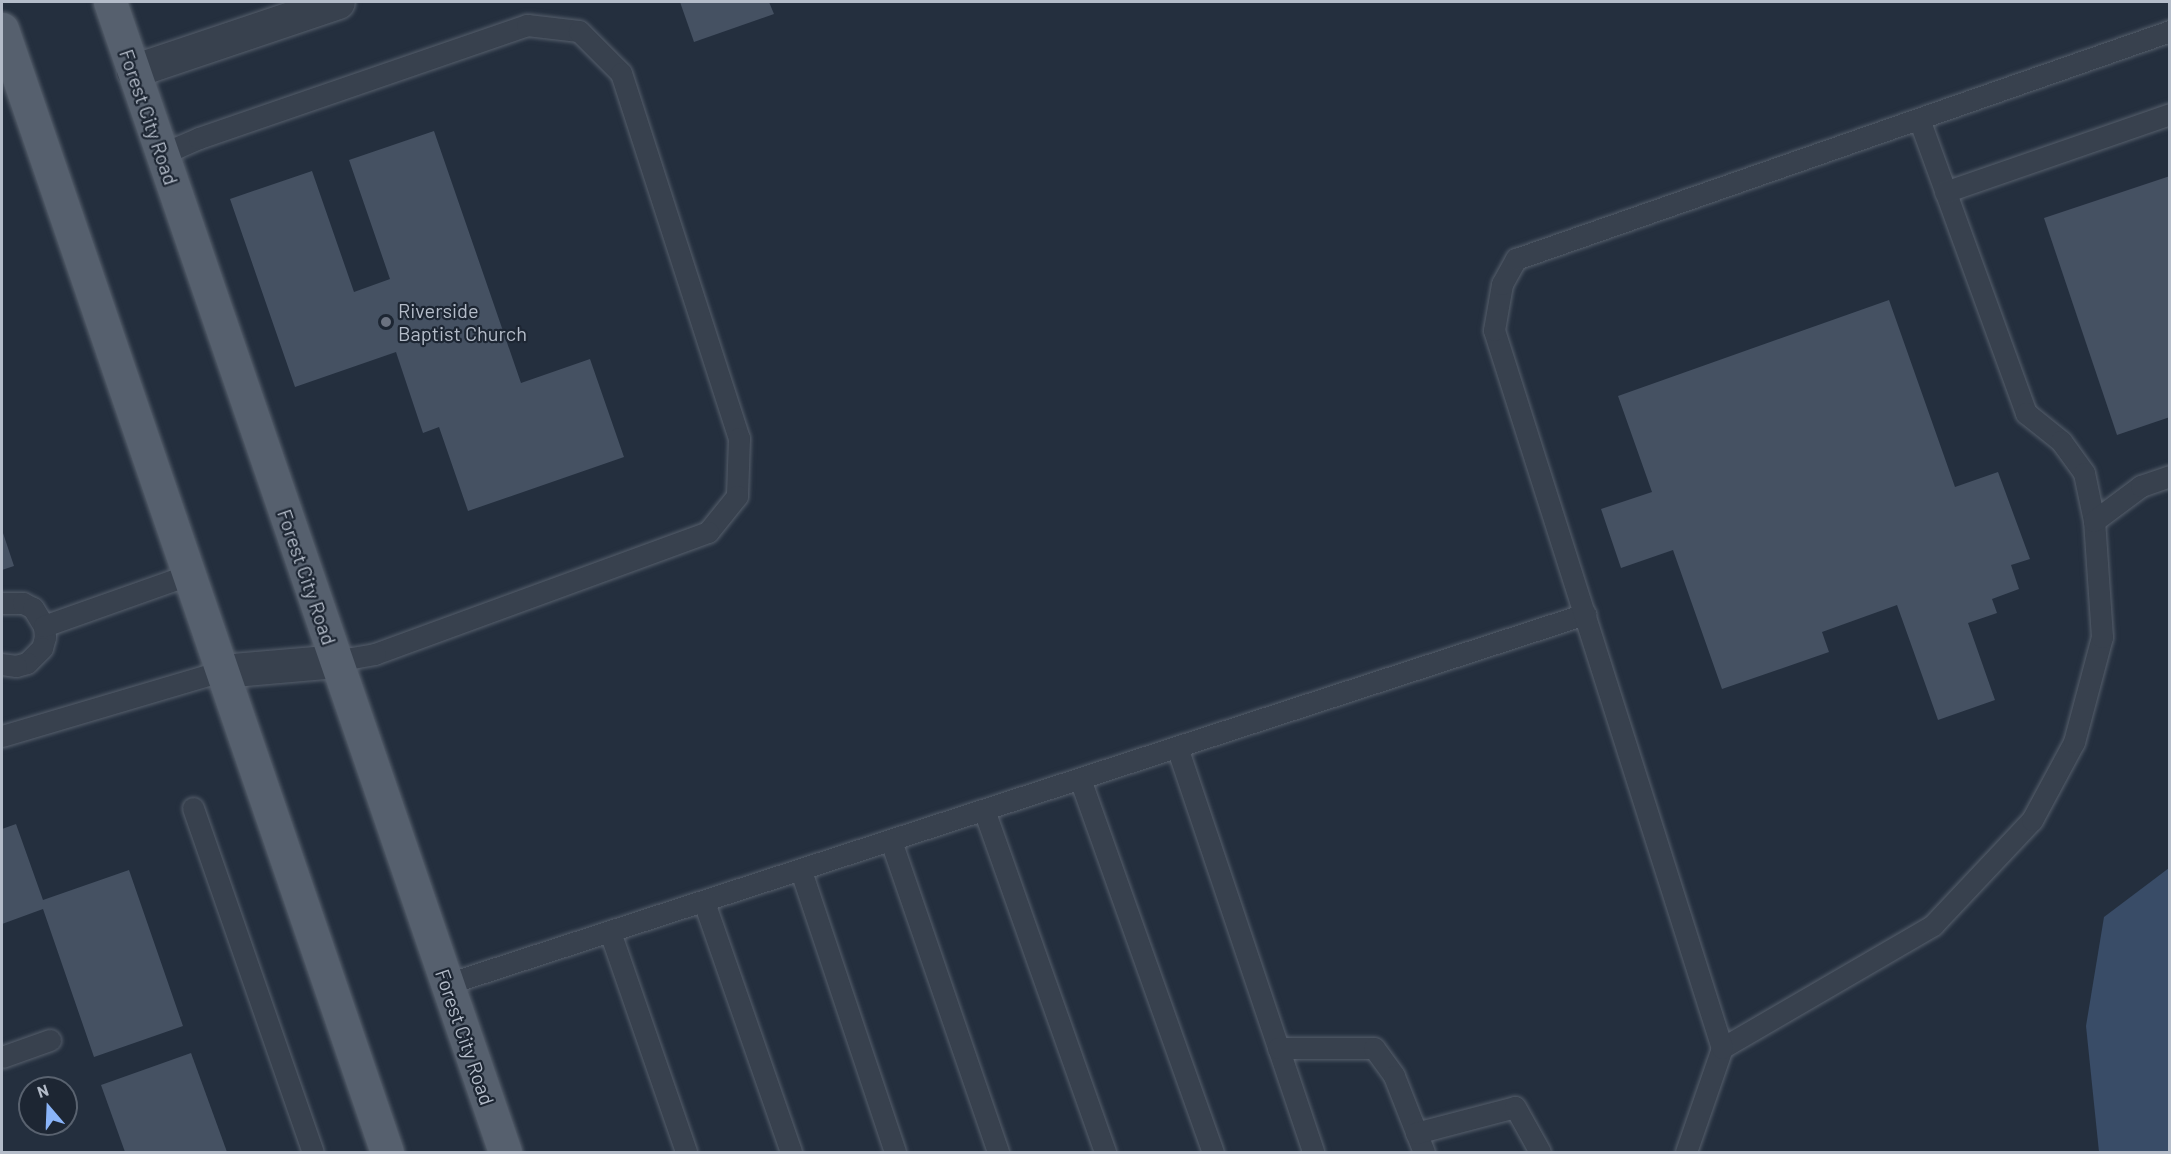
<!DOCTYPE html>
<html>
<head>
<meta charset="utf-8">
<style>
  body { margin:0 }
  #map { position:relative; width:2171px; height:1154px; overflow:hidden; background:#242f3e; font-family:Barlow,sans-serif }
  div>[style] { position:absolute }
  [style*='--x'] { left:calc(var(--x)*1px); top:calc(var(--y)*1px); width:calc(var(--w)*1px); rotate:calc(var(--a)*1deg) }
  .water>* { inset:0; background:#394c67 }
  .building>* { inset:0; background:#455162 }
  .roads { filter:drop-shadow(0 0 2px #565f6c) drop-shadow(0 0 2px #565f6c) }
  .service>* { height:21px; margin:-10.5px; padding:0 10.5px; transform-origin:10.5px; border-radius:10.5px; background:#38414e }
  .minor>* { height:33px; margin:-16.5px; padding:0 16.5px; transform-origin:16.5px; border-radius:16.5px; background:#38414e }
  .primary>* { height:33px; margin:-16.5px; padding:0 16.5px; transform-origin:16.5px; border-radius:16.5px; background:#56606e }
  .dots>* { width:16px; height:16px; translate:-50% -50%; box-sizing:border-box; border:3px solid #1d2633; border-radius:50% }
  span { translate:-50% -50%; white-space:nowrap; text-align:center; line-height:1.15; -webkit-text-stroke:4.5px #1d2633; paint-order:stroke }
  .street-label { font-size:20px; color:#b4bcc9 }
  .poi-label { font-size:20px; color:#b4bcc9 }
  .left { translate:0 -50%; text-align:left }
  .frame { position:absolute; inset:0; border:3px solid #b4bcc9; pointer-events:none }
  .north { position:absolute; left:18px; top:1076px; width:60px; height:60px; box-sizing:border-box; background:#1d2633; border:2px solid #59626f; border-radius:50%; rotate:341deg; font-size:16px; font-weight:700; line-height:24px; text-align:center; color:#b4bcc9 }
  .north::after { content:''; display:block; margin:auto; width:21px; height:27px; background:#8ab4f8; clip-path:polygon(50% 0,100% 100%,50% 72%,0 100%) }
</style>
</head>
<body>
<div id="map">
  <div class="water">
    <div style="clip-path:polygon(2169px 868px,2169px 1152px,2099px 1152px,2086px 1026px,2104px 917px)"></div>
  </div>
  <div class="building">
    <div style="clip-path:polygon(680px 2px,769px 2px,774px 14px,694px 42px)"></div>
    <div style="clip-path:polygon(434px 131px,521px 383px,590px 359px,624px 457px,468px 511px,439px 427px,423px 433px,396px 352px,295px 387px,230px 199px,312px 171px,354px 292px,390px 279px,349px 160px)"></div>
    <div style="clip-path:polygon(2170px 176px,2170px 417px,2117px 435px,2044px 218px)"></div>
    <div style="clip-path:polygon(1889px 300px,1955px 487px,1998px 472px,2030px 559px,2011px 565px,2019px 589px,1992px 599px,1997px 613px,1968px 623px,1995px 700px,1938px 720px,1897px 605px,1822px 632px,1829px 652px,1722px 689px,1673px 550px,1621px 568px,1601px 509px,1652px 492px,1618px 396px)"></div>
    <div style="clip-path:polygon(2px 530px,14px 566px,2px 570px)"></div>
    <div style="clip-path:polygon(16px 824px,43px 900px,129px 870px,183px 1026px,94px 1057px,43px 909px,2px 924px,2px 829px)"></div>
    <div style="clip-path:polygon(191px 1053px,227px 1152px,125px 1152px,101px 1085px)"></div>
  </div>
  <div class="roads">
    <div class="service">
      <div style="--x:1919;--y:119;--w:313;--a:70"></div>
      <div style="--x:2026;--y:413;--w:45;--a:38.7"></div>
      <div style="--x:2061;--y:441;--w:39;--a:54"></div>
      <div style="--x:2084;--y:473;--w:49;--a:78.2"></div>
      <div style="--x:162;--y:154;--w:40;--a:-23.4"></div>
      <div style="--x:199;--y:138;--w:347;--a:-19"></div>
      <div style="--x:527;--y:25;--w:52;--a:6.6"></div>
      <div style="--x:579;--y:31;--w:59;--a:45"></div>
      <div style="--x:621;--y:73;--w:384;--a:72.1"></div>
      <div style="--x:739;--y:438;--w:58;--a:92"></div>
      <div style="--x:737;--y:496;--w:46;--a:128.9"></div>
      <div style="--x:708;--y:532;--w:355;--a:159.9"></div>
      <div style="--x:375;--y:654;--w:40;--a:170"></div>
      <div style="--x:1945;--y:192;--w:238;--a:-19.1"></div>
      <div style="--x:2;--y:603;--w:21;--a:0"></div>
      <div style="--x:23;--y:603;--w:11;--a:27"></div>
      <div style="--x:33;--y:608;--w:21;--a:59"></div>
      <div style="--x:44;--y:626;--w:11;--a:85"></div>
      <div style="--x:45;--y:637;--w:11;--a:105"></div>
      <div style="--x:42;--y:648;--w:21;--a:135"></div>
      <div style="--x:27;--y:663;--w:11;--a:165"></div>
      <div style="--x:16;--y:666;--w:14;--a:-172"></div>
      <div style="--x:44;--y:626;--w:153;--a:-19.5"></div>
      <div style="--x:2;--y:736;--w:229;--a:-16.5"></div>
      <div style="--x:1177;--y:747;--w:427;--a:71.4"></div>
      <div style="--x:1080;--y:779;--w:396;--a:70.4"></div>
      <div style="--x:193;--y:808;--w:364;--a:70.8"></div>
      <div style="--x:984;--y:810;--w:363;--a:70.5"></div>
      <div style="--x:891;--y:841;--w:329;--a:71"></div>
      <div style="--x:801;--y:871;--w:296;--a:71.5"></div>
      <div style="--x:704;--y:902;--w:265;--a:70.8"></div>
      <div style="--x:610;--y:932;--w:233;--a:70.9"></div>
      <div style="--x:447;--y:984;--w:1197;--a:-18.01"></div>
      <div style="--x:1278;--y:1048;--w:96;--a:0"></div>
      <div style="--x:1374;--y:1048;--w:34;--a:54"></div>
      <div style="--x:1394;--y:1076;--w:82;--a:68.5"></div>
      <div style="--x:1722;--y:1048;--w:244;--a:-30.2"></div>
      <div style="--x:1933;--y:925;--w:144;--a:-46.7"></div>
      <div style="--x:2032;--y:820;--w:89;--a:-61.7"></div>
      <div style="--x:2074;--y:742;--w:109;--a:-75.1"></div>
      <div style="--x:2102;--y:637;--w:116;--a:-93.9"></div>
      <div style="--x:2094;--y:521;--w:59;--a:-36.7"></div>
      <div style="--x:2141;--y:486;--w:31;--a:-19"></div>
      <div style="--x:2;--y:1057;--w:51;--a:-19.5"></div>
      <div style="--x:1416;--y:1133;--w:102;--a:-14.7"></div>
      <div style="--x:1515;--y:1107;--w:51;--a:60.9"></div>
      <div style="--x:1686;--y:1152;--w:110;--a:-70.9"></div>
      <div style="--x:1722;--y:1048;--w:753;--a:-107.62"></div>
      <div style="--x:1494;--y:330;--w:47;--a:-80.1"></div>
      <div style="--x:1502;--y:284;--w:29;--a:-61"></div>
      <div style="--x:1516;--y:259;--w:693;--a:-19.22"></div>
    </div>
    <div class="minor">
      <div style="--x:133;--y:71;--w:216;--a:-18.6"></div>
      <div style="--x:222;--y:671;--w:114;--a:-5"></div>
    </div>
    <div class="primary">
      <div style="--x:110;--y:2;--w:1216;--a:71.04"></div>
      <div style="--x:2;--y:29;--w:1187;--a:71.08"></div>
    </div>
  </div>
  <div class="dots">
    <div style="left:386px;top:322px;background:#6b7280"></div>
  </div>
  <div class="street-label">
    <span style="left:149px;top:117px;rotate:71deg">Forest City Road</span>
    <span style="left:307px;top:577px;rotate:71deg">Forest City Road</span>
    <span style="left:465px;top:1037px;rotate:71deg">Forest City Road</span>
  </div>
  <div class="poi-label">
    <span class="left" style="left:398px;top:322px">Riverside<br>Baptist Church</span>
  </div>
  <div class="frame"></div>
  <div class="north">N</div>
</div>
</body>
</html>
